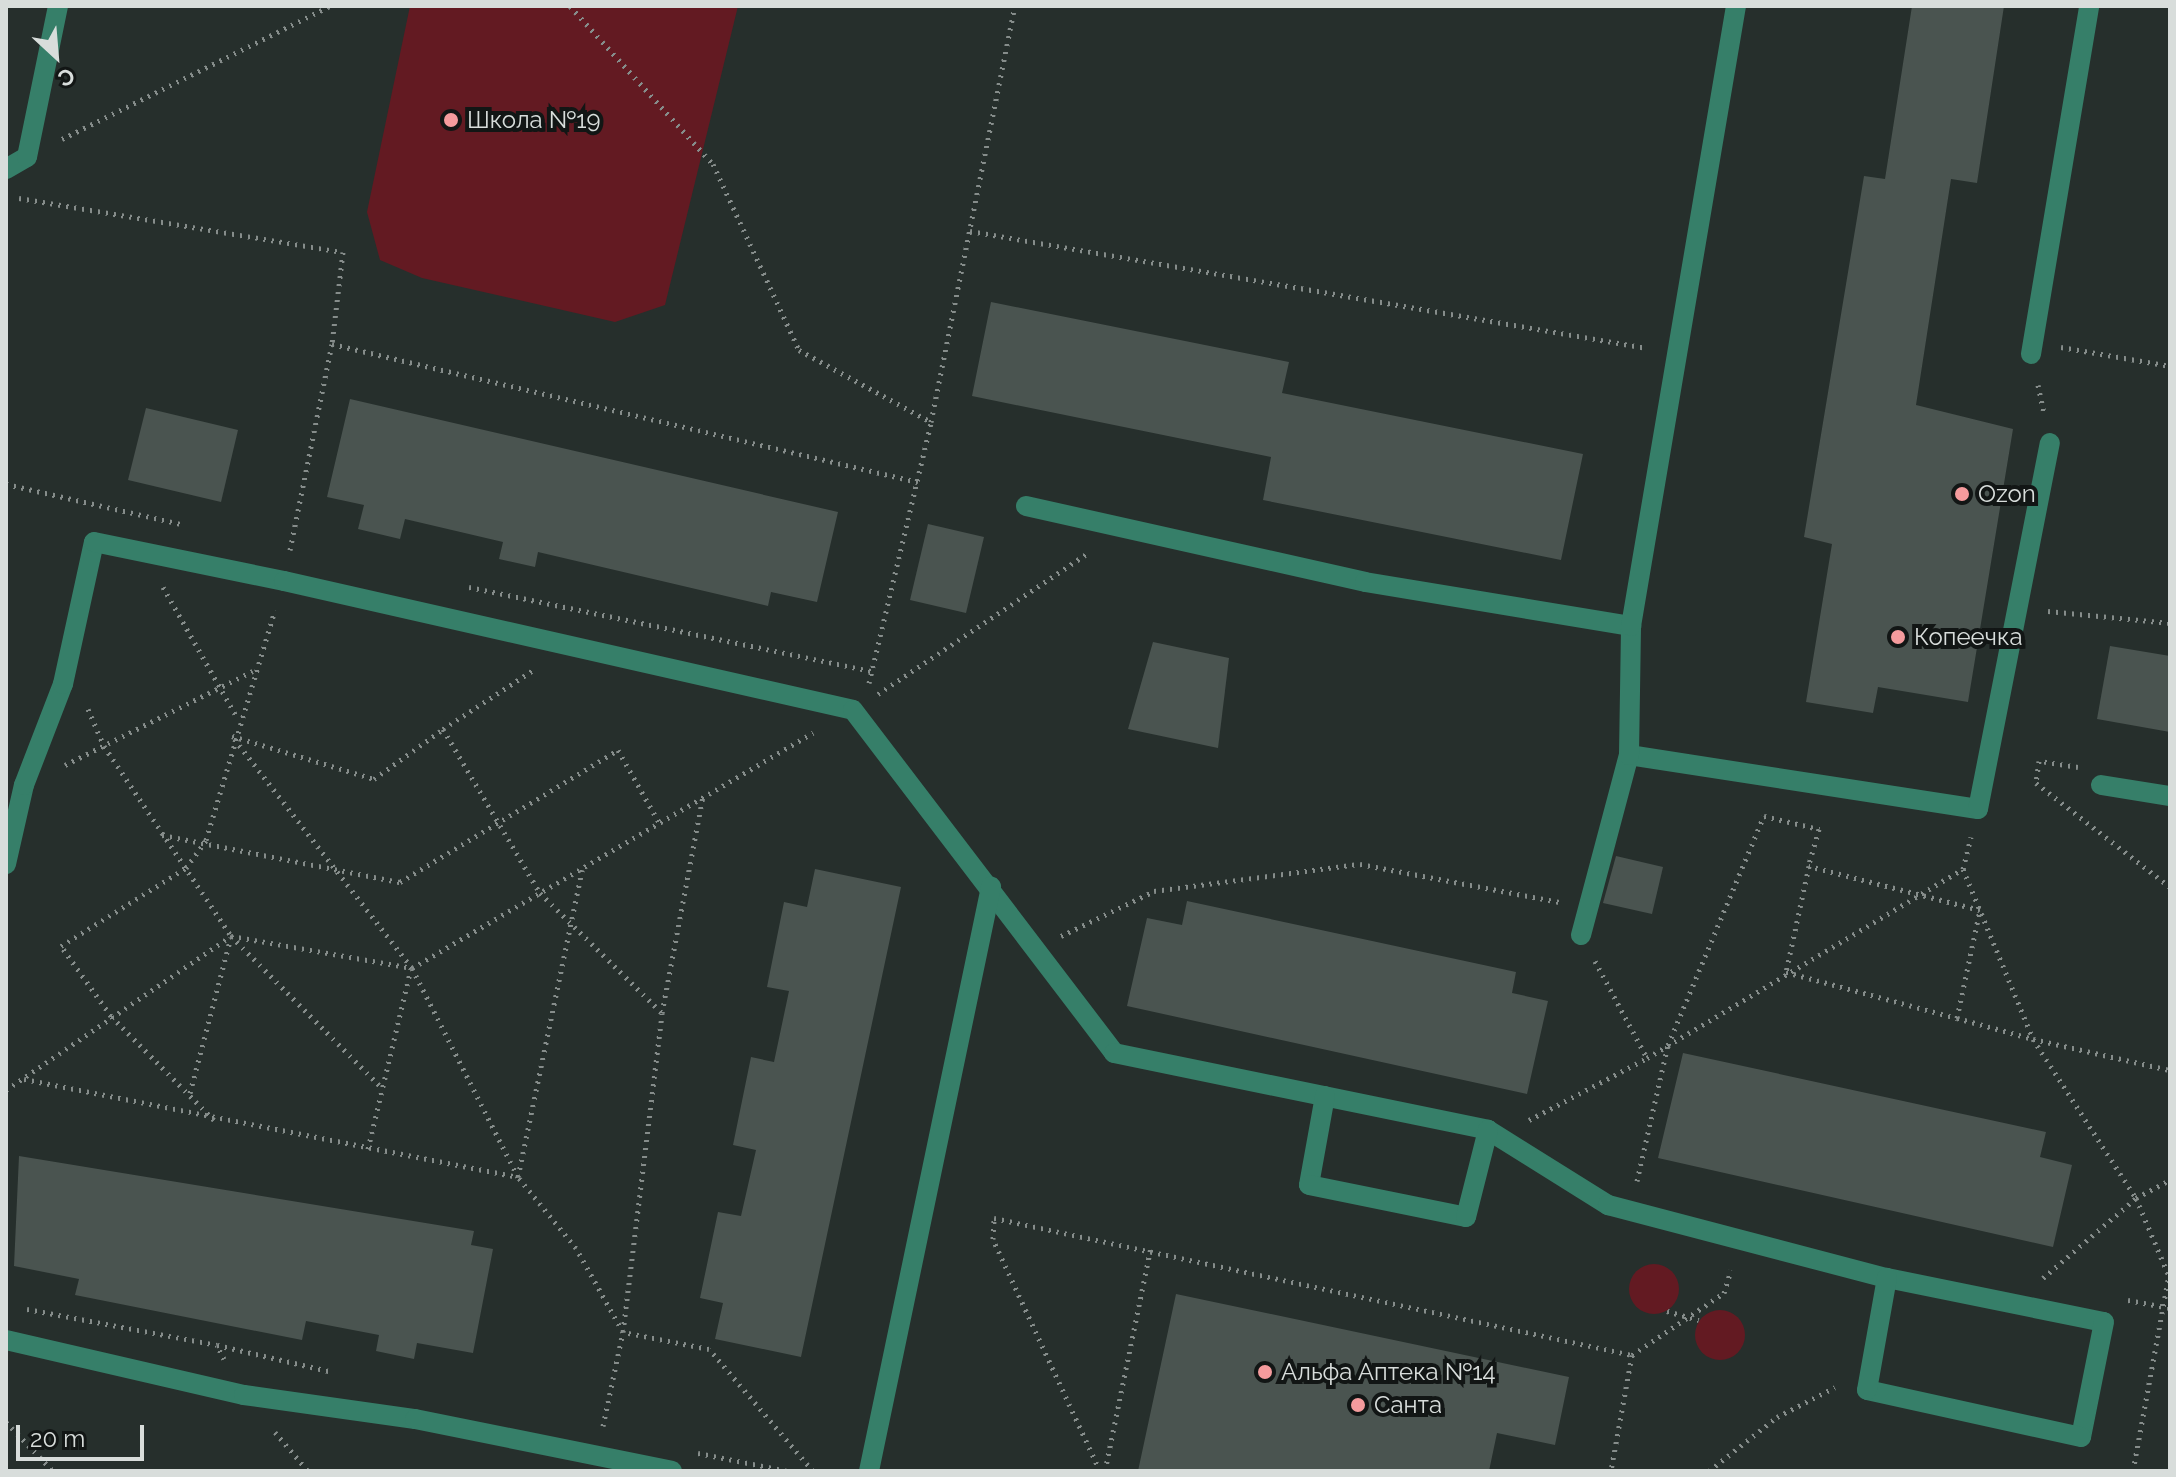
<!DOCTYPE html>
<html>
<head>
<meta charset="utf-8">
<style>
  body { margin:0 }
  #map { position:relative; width:2176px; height:1477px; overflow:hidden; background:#262f2c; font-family:Raleway,sans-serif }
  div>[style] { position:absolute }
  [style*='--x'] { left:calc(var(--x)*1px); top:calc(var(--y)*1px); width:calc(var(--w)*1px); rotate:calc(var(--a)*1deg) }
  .green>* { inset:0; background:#631a22 }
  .round { border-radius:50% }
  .building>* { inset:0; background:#4a5450 }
  .path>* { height:5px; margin-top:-2.5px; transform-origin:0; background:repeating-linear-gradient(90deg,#868d8b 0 2px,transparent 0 8px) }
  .minor>* { height:20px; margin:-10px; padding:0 10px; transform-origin:10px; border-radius:10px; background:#367f69 }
  .dots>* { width:22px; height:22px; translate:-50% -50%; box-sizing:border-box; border:4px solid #121615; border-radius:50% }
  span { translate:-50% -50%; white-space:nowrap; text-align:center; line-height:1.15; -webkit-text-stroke:8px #121615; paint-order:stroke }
  .poi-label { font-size:24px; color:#d8dddb }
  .left { translate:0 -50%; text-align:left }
  .frame { position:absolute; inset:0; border:8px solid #d8dddb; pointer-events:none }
  .north { position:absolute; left:16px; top:16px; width:80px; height:80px; -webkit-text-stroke:6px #121615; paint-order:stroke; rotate:154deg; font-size:22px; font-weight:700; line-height:32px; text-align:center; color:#d8dddb }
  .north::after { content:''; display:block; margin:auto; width:28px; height:36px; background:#d8dddb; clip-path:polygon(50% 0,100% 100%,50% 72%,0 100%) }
  .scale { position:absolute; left:16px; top:1425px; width:128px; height:36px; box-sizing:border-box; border:4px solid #d8dddb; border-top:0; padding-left:10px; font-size:24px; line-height:28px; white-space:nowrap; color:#d8dddb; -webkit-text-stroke:6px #121615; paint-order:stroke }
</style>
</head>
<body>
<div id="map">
  <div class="green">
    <div style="clip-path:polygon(410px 6px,738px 6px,665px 305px,615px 322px,422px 278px,380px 260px,367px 212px)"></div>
    <div class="round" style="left:1629px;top:1264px;width:50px;height:50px"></div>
    <div class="round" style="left:1695px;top:1310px;width:50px;height:50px"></div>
  </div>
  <div class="building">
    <div style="clip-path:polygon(1912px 6px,2004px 6px,1977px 183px,1951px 179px,1916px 405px,2013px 429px,1968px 702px,1878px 687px,1873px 713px,1806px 702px,1832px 544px,1804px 537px,1864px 176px,1885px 179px)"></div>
    <div style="clip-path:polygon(991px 302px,1289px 362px,1282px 393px,1583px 454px,1561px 560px,1263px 500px,1271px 457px,972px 396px)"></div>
    <div style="clip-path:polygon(350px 399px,838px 512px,817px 602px,771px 592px,768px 606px,538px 552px,535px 567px,499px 559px,503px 542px,405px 519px,400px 539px,358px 529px,364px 505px,327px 497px)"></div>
    <div style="clip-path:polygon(146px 408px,238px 430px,221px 502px,128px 480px)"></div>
    <div style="clip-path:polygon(928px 524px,984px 537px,966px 613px,910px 600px)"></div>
    <div style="clip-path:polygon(1153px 642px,1229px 658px,1218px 748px,1128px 729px)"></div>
    <div style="clip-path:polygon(2110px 646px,2170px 656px,2170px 732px,2097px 719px)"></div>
    <div style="clip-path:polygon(1616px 856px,1663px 867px,1652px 914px,1603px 903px)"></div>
    <div style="clip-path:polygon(815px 869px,901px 887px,801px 1357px,715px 1339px,723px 1303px,700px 1298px,718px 1212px,741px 1216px,756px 1150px,733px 1145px,751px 1057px,774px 1062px,789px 991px,767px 987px,784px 902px,807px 907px)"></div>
    <div style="clip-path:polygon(1187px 901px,1516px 972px,1512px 993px,1548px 1001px,1527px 1094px,1127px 1006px,1147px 918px,1182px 925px)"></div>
    <div style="clip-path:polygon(1683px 1053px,2046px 1132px,2040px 1157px,2072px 1165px,2053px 1247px,1658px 1158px)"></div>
    <div style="clip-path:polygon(19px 1156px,474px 1231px,471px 1245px,493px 1249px,473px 1353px,417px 1343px,414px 1359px,376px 1351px,379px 1335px,306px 1321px,302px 1340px,75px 1295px,79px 1279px,14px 1266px)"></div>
    <div style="clip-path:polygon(1176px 1294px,1569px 1377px,1555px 1445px,1497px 1433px,1489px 1471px,1138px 1471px)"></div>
  </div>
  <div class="path">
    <div style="--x:570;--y:6;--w:213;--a:47.9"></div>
    <div style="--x:713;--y:164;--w:205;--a:65.2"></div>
    <div style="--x:799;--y:350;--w:150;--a:28.6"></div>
    <div style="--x:62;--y:139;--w:299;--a:-26.4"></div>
    <div style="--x:19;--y:198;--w:328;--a:9.5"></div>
    <div style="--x:343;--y:252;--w:93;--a:96.8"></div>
    <div style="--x:332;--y:344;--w:602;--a:13.25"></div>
    <div style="--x:970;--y:231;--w:687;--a:9.81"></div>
    <div style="--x:2061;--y:347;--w:111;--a:9.9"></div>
    <div style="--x:2038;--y:385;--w:30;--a:78"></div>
    <div style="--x:6;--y:484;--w:180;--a:12.9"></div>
    <div style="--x:290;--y:550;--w:210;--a:-78.5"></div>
    <div style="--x:163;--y:587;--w:150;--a:60.4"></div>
    <div style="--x:469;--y:587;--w:415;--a:11.8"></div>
    <div style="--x:2048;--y:611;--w:123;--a:5.6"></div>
    <div style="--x:869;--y:683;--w:268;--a:-76.6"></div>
    <div style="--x:931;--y:422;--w:424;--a:-78.6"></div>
    <div style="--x:878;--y:694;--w:254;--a:-33.9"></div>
    <div style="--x:88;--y:709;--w:40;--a:66.6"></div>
    <div style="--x:104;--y:746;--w:229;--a:56.2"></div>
    <div style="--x:231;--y:936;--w:214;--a:45.2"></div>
    <div style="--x:443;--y:729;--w:108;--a:-33.2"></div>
    <div style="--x:65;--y:765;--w:210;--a:-26.6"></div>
    <div style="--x:2078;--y:767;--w:39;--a:-171"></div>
    <div style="--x:2039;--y:761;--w:22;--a:98"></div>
    <div style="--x:2036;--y:783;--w:170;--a:37.8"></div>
    <div style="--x:162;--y:835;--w:243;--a:11.2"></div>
    <div style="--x:400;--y:882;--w:255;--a:-31.2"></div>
    <div style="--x:618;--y:750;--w:85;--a:60.4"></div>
    <div style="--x:1963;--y:869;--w:33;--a:-76"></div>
    <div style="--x:1061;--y:936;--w:103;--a:-25.8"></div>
    <div style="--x:1154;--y:891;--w:208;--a:-7.5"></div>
    <div style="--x:1360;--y:864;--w:203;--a:10.8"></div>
    <div style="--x:1595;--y:961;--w:110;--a:61.8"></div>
    <div style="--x:1957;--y:1018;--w:110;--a:-78"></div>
    <div style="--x:1980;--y:910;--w:177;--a:-165.6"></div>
    <div style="--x:1809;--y:866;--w:108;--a:102.2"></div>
    <div style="--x:1786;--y:972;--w:177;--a:15.1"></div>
    <div style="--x:1957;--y:1018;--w:79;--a:15.4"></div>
    <div style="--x:2033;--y:1039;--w:140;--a:12.8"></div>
    <div style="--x:24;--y:1079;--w:504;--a:11.22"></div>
    <div style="--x:518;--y:1177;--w:314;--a:-78.2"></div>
    <div style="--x:6;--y:1090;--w:273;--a:-34.4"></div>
    <div style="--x:231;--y:936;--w:184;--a:10"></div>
    <div style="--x:412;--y:968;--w:294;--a:-127.8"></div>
    <div style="--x:232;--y:736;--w:148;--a:16.8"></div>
    <div style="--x:374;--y:779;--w:85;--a:-35.9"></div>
    <div style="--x:443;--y:729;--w:191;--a:59.4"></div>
    <div style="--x:540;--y:893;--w:171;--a:44.5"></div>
    <div style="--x:190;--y:1093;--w:161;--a:-75.3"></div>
    <div style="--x:214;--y:1120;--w:146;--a:-134.7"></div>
    <div style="--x:111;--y:1016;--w:86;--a:-125.5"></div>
    <div style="--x:61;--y:946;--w:147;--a:-32"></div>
    <div style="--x:186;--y:868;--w:34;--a:-54"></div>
    <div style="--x:206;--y:840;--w:240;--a:-73.3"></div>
    <div style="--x:1529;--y:1120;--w:133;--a:-27.7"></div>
    <div style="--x:1647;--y:1058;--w:368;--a:-30.9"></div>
    <div style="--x:1963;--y:869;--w:184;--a:67.6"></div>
    <div style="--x:2033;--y:1039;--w:189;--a:57.1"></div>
    <div style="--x:2136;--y:1198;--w:85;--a:67.1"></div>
    <div style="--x:368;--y:1149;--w:185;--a:-76.6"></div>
    <div style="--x:1637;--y:1181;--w:139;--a:-77.2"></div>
    <div style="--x:1668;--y:1045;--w:248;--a:-67.3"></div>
    <div style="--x:1764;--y:816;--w:57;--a:13.3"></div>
    <div style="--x:1819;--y:829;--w:37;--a:106"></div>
    <div style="--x:2043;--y:1278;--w:123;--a:-40.7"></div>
    <div style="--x:2136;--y:1198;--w:38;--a:-28"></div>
    <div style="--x:2128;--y:1300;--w:43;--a:10.8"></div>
    <div style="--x:27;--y:1309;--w:193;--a:10.7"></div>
    <div style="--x:1667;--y:1311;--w:33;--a:16"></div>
    <div style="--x:1632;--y:1355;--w:111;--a:-34"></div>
    <div style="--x:1724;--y:1293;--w:24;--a:-73"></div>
    <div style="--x:224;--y:1359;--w:16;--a:-117"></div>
    <div style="--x:217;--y:1345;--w:119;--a:13.1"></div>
    <div style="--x:6;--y:1422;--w:68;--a:46.2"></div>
    <div style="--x:603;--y:1426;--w:96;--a:-78"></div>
    <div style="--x:623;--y:1332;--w:321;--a:-83"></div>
    <div style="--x:662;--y:1013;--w:221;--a:-79.3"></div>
    <div style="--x:275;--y:1432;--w:51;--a:49.8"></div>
    <div style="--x:698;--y:1453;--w:91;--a:11.4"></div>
    <div style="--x:813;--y:1471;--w:160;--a:-130.4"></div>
    <div style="--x:709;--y:1349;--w:88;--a:-168.8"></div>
    <div style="--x:623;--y:1332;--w:96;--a:-119.2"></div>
    <div style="--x:576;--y:1248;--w:92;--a:-129.2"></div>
    <div style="--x:518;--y:1177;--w:234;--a:-116.9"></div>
    <div style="--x:412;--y:968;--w:465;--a:-30.4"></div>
    <div style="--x:1100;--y:1471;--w:255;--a:-114.8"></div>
    <div style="--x:993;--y:1239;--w:21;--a:-87"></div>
    <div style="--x:994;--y:1218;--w:653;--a:12.12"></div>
    <div style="--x:1632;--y:1355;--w:118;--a:100.3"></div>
    <div style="--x:1105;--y:1471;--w:229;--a:-78.4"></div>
    <div style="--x:1709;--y:1471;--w:87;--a:-38.5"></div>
    <div style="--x:1777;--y:1417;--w:65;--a:-27.3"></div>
    <div style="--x:2133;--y:1471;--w:199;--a:-79.6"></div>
  </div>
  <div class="minor">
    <div style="--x:6;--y:169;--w:24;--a:-30"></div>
    <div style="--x:27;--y:157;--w:154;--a:-78.4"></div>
    <div style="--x:2031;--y:354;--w:353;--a:-80.5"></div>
    <div style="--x:1026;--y:506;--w:347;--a:12.6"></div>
    <div style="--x:1365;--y:582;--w:270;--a:9.4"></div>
    <div style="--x:1629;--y:755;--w:353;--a:8.8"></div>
    <div style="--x:1978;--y:809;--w:373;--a:-78.9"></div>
    <div style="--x:2101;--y:785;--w:70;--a:9.1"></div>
    <div style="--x:6;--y:864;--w:81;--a:-77.2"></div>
    <div style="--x:24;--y:785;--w:108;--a:-68.9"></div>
    <div style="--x:63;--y:684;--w:145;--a:-77.7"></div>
    <div style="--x:94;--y:542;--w:194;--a:11.6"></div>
    <div style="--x:284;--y:581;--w:583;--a:12.77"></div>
    <div style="--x:853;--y:710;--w:431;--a:52.7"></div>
    <div style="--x:1114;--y:1053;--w:382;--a:11.6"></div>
    <div style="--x:1488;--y:1130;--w:142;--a:32"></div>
    <div style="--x:1608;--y:1205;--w:288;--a:14.7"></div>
    <div style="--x:1887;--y:1278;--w:221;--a:11.5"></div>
    <div style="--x:2104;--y:1322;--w:117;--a:101.3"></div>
    <div style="--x:2081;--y:1437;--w:219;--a:-167.6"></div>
    <div style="--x:1867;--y:1390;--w:114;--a:-79.9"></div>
    <div style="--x:1581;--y:935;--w:186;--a:-75.1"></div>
    <div style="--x:1629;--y:755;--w:129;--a:-89.1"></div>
    <div style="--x:1631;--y:626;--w:629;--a:-80.39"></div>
    <div style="--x:1325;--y:1096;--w:90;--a:100.2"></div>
    <div style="--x:1309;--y:1185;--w:160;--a:11.5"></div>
    <div style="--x:1466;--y:1217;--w:90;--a:-75.8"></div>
    <div style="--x:6;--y:1340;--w:244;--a:13"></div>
    <div style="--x:244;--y:1395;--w:173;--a:8"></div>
    <div style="--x:415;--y:1419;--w:262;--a:11.4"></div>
    <div style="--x:869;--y:1471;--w:597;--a:-78.2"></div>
  </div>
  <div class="dots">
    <div style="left:451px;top:120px;background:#f59b9d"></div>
    <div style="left:1962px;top:494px;background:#f59b9d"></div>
    <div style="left:1898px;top:637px;background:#f59b9d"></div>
    <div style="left:1265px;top:1372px;background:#f59b9d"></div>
    <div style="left:1358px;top:1405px;background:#f59b9d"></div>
  </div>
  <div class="poi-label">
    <span class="left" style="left:467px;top:120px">Школа №19</span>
    <span class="left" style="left:1978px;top:494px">Ozon</span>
    <span class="left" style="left:1914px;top:637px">Копеечка</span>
    <span class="left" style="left:1281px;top:1372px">Альфа Аптека №14</span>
    <span class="left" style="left:1374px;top:1405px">Санта</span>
  </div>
  <div class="frame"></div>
  <div class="north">С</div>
  <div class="scale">20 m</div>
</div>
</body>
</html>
